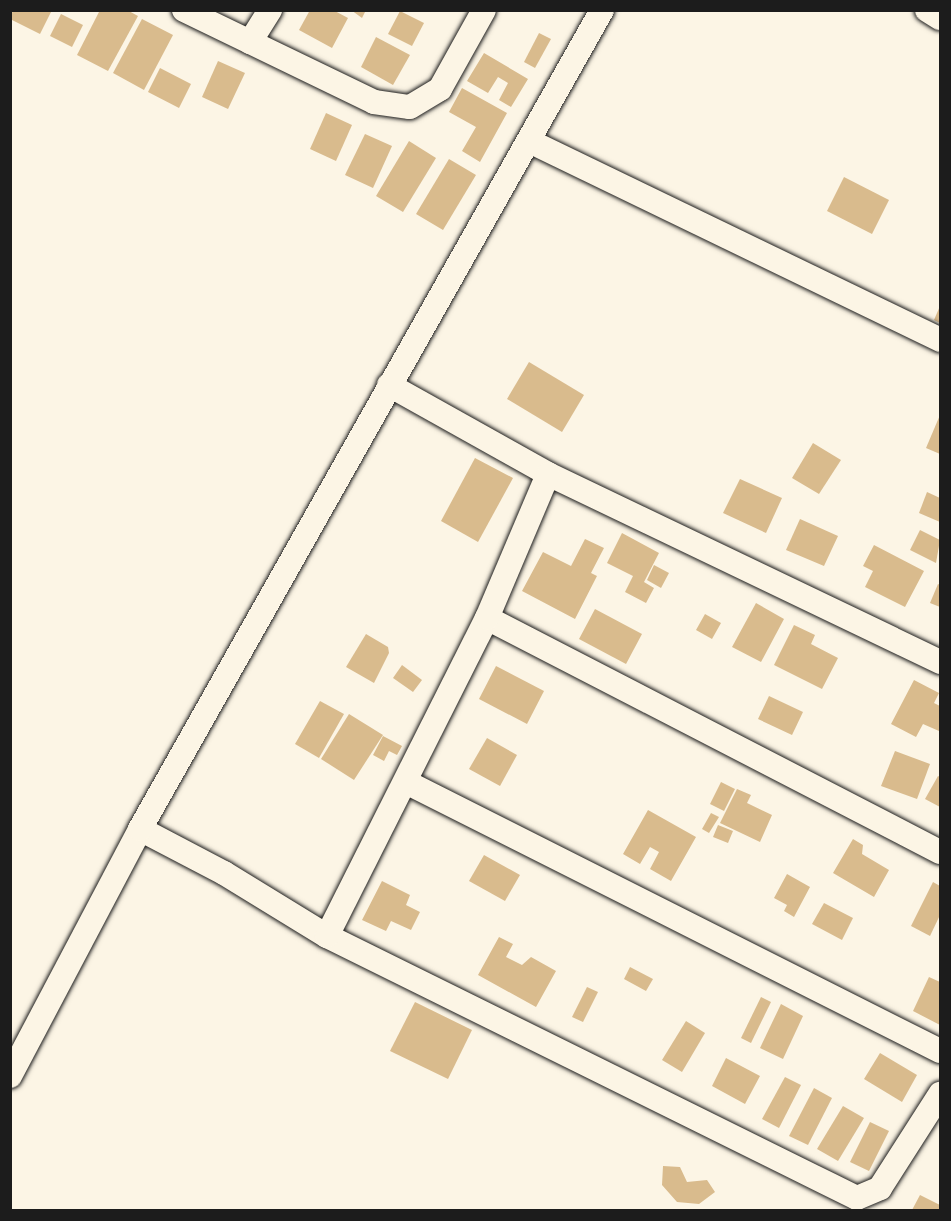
<!DOCTYPE html>
<html>
<head>
<meta charset="utf-8">
<style>
  body { margin:0 }
  #map { position:relative; width:951px; height:1221px; overflow:hidden; background:#fcf5e5; font-family:"Shantell Sans",sans-serif }
  div>[style] { position:absolute }
  [style*='--x'] { left:calc(var(--x)*1px); top:calc(var(--y)*1px); width:calc(var(--w)*1px); rotate:calc(var(--a)*1deg) }
  .building>* { inset:0; background:#d9bb8d }
  .roads { filter:drop-shadow(0 0 2px #1c1c1c) drop-shadow(0 0 2px #1c1c1c) }
  .minor>* { height:24px; margin:-12px; padding:0 12px; transform-origin:12px; border-radius:12px; background:#fcf5e5 }
  span { translate:-50% -50%; white-space:nowrap; text-align:center; line-height:1.15; -webkit-text-stroke:5px #fcf5e5; paint-order:stroke }
  .frame { position:absolute; inset:0; border:12px solid #1c1c1c; pointer-events:none }
</style>
</head>
<body>
<div id="map">
  <div class="building">
    <div style="clip-path:polygon(13px 10px,52px 10px,40px 34px,10px 19px)"></div>
    <div style="clip-path:polygon(100px 10px,127px 10px,138px 16px,108px 71px,77px 55px)"></div>
    <div style="clip-path:polygon(310px 10px,333px 10px,348px 18px,332px 48px,299px 30px)"></div>
    <div style="clip-path:polygon(351px 10px,366px 10px,362px 18px)"></div>
    <div style="clip-path:polygon(400px 11px,424px 23px,412px 46px,388px 34px)"></div>
    <div style="clip-path:polygon(61px 14px,83px 25px,72px 47px,50px 36px)"></div>
    <div style="clip-path:polygon(142px 19px,173px 35px,144px 90px,113px 73px)"></div>
    <div style="clip-path:polygon(539px 33px,551px 39px,535px 68px,524px 62px)"></div>
    <div style="clip-path:polygon(376px 37px,410px 55px,393px 85px,361px 67px)"></div>
    <div style="clip-path:polygon(484px 53px,528px 79px,511px 107px,499px 100px,508px 83px,498px 77px,488px 93px,467px 81px)"></div>
    <div style="clip-path:polygon(218px 61px,245px 73px,228px 109px,202px 97px)"></div>
    <div style="clip-path:polygon(160px 68px,191px 84px,179px 108px,148px 92px)"></div>
    <div style="clip-path:polygon(462px 88px,507px 113px,480px 162px,462px 151px,476px 127px,449px 112px)"></div>
    <div style="clip-path:polygon(326px 113px,352px 125px,336px 161px,310px 149px)"></div>
    <div style="clip-path:polygon(365px 134px,392px 146px,373px 188px,345px 175px)"></div>
    <div style="clip-path:polygon(409px 141px,436px 158px,403px 212px,376px 196px)"></div>
    <div style="clip-path:polygon(449px 159px,476px 175px,443px 230px,416px 214px)"></div>
    <div style="clip-path:polygon(844px 177px,889px 200px,872px 234px,827px 211px)"></div>
    <div style="clip-path:polygon(940px 306px,940px 323px,934px 320px)"></div>
    <div style="clip-path:polygon(529px 362px,584px 395px,562px 432px,507px 399px)"></div>
    <div style="clip-path:polygon(940px 415px,940px 454px,926px 448px)"></div>
    <div style="clip-path:polygon(813px 443px,841px 460px,819px 494px,792px 478px)"></div>
    <div style="clip-path:polygon(475px 458px,513px 478px,478px 542px,441px 521px)"></div>
    <div style="clip-path:polygon(740px 479px,782px 498px,766px 533px,723px 513px)"></div>
    <div style="clip-path:polygon(927px 492px,940px 498px,940px 522px,919px 513px)"></div>
    <div style="clip-path:polygon(800px 519px,838px 536px,824px 566px,786px 550px)"></div>
    <div style="clip-path:polygon(920px 530px,940px 540px,936px 563px,910px 550px)"></div>
    <div style="clip-path:polygon(622px 533px,659px 553px,644px 582px,654px 588px,646px 603px,625px 592px,633px 576px,607px 563px)"></div>
    <div style="clip-path:polygon(585px 539px,604px 548px,591px 573px,597px 576px,575px 619px,522px 591px,543px 552px,571px 566px)"></div>
    <div style="clip-path:polygon(874px 545px,924px 571px,905px 607px,865px 587px,873px 571px,863px 566px)"></div>
    <div style="clip-path:polygon(654px 565px,669px 573px,661px 588px,647px 580px)"></div>
    <div style="clip-path:polygon(938px 584px,940px 585px,940px 607px,930px 603px)"></div>
    <div style="clip-path:polygon(756px 603px,784px 619px,761px 662px,732px 647px)"></div>
    <div style="clip-path:polygon(595px 609px,642px 634px,626px 664px,579px 639px)"></div>
    <div style="clip-path:polygon(705px 614px,721px 623px,712px 639px,696px 630px)"></div>
    <div style="clip-path:polygon(794px 625px,815px 635px,811px 644px,838px 658px,822px 689px,774px 665px)"></div>
    <div style="clip-path:polygon(366px 634px,388px 647px,389px 653px,374px 683px,346px 667px)"></div>
    <div style="clip-path:polygon(402px 665px,422px 680px,413px 692px,393px 678px)"></div>
    <div style="clip-path:polygon(496px 666px,544px 691px,527px 724px,479px 699px)"></div>
    <div style="clip-path:polygon(914px 680px,939px 693px,934px 703px,940px 706px,939px 731px,923px 724px,916px 737px,891px 724px)"></div>
    <div style="clip-path:polygon(769px 696px,803px 712px,792px 735px,758px 719px)"></div>
    <div style="clip-path:polygon(320px 701px,344px 714px,319px 758px,295px 744px)"></div>
    <div style="clip-path:polygon(349px 714px,383px 735px,354px 780px,321px 759px)"></div>
    <div style="clip-path:polygon(383px 736px,402px 746px,397px 755px,389px 751px,384px 761px,373px 755px)"></div>
    <div style="clip-path:polygon(487px 738px,517px 755px,500px 786px,469px 769px)"></div>
    <div style="clip-path:polygon(895px 751px,930px 764px,917px 799px,881px 786px)"></div>
    <div style="clip-path:polygon(938px 776px,940px 777px,940px 807px,925px 799px)"></div>
    <div style="clip-path:polygon(721px 782px,735px 789px,724px 811px,710px 804px)"></div>
    <div style="clip-path:polygon(737px 789px,751px 795px,747px 803px,772px 815px,760px 842px,720px 823px)"></div>
    <div style="clip-path:polygon(648px 810px,696px 837px,671px 881px,650px 869px,659px 852px,650px 847px,640px 864px,623px 854px)"></div>
    <div style="clip-path:polygon(711px 813px,719px 817px,709px 833px,702px 829px)"></div>
    <div style="clip-path:polygon(718px 825px,733px 831px,728px 843px,713px 837px)"></div>
    <div style="clip-path:polygon(853px 839px,863px 845px,862px 854px,889px 870px,874px 897px,833px 873px)"></div>
    <div style="clip-path:polygon(484px 855px,520px 875px,505px 901px,469px 881px)"></div>
    <div style="clip-path:polygon(787px 874px,810px 887px,794px 917px,784px 911px,787px 905px,774px 898px)"></div>
    <div style="clip-path:polygon(382px 881px,410px 895px,406px 905px,420px 912px,411px 930px,391px 921px,386px 931px,362px 920px)"></div>
    <div style="clip-path:polygon(933px 882px,940px 886px,940px 915px,930px 936px,911px 926px)"></div>
    <div style="clip-path:polygon(824px 903px,853px 918px,842px 940px,812px 924px)"></div>
    <div style="clip-path:polygon(499px 937px,513px 944px,506px 957px,522px 965px,531px 957px,556px 971px,536px 1007px,478px 975px)"></div>
    <div style="clip-path:polygon(630px 967px,653px 979px,646px 991px,624px 979px)"></div>
    <div style="clip-path:polygon(929px 977px,940px 982px,940px 1025px,913px 1011px)"></div>
    <div style="clip-path:polygon(587px 987px,598px 992px,583px 1022px,572px 1017px)"></div>
    <div style="clip-path:polygon(761px 997px,771px 1002px,751px 1043px,741px 1038px)"></div>
    <div style="clip-path:polygon(415px 1002px,472px 1030px,448px 1079px,390px 1051px)"></div>
    <div style="clip-path:polygon(781px 1004px,803px 1016px,783px 1059px,760px 1048px)"></div>
    <div style="clip-path:polygon(686px 1021px,705px 1033px,682px 1072px,662px 1060px)"></div>
    <div style="clip-path:polygon(880px 1053px,917px 1075px,902px 1102px,864px 1079px)"></div>
    <div style="clip-path:polygon(726px 1058px,760px 1076px,745px 1104px,712px 1086px)"></div>
    <div style="clip-path:polygon(785px 1077px,801px 1085px,779px 1128px,762px 1119px)"></div>
    <div style="clip-path:polygon(814px 1088px,832px 1098px,808px 1145px,789px 1136px)"></div>
    <div style="clip-path:polygon(843px 1106px,864px 1118px,838px 1161px,817px 1149px)"></div>
    <div style="clip-path:polygon(870px 1122px,889px 1131px,869px 1171px,850px 1162px)"></div>
    <div style="clip-path:polygon(663px 1166px,680px 1167px,687px 1182px,707px 1180px,715px 1192px,699px 1204px,677px 1202px,662px 1185px)"></div>
    <div style="clip-path:polygon(920px 1195px,940px 1205px,940px 1210px,912px 1210px)"></div>
  </div>
  <div class="roads">
    <div class="minor">
      <div style="--x:184;--y:10;--w:211;--a:25.8"></div>
      <div style="--x:374;--y:102;--w:36;--a:8"></div>
      <div style="--x:410;--y:107;--w:35;--a:-31"></div>
      <div style="--x:440;--y:89;--w:90;--a:-60.9"></div>
      <div style="--x:927;--y:10;--w:15;--a:32"></div>
      <div style="--x:250;--y:42;--w:38;--a:-58"></div>
      <div style="--x:529;--y:141;--w:457;--a:25.8"></div>
      <div style="--x:389;--y:385;--w:182;--a:29.2"></div>
      <div style="--x:548;--y:474;--w:435;--a:25.6"></div>
      <div style="--x:487;--y:618;--w:510;--a:27.32"></div>
      <div style="--x:406;--y:782;--w:598;--a:26.74"></div>
      <div style="--x:140;--y:829;--w:95;--a:27.6"></div>
      <div style="--x:224;--y:873;--w:121;--a:31.5"></div>
      <div style="--x:327;--y:936;--w:591;--a:26.31"></div>
      <div style="--x:857;--y:1198;--w:25;--a:-23"></div>
      <div style="--x:880;--y:1188;--w:112;--a:-57.4"></div>
      <div style="--x:327;--y:936;--w:356;--a:-63.3"></div>
      <div style="--x:487;--y:618;--w:156;--a:-67"></div>
      <div style="--x:10;--y:1076;--w:279;--a:-62.2"></div>
      <div style="--x:140;--y:829;--w:940;--a:-60.57"></div>
    </div>
  </div>
  <div class="frame"></div>
</div>
</body>
</html>
